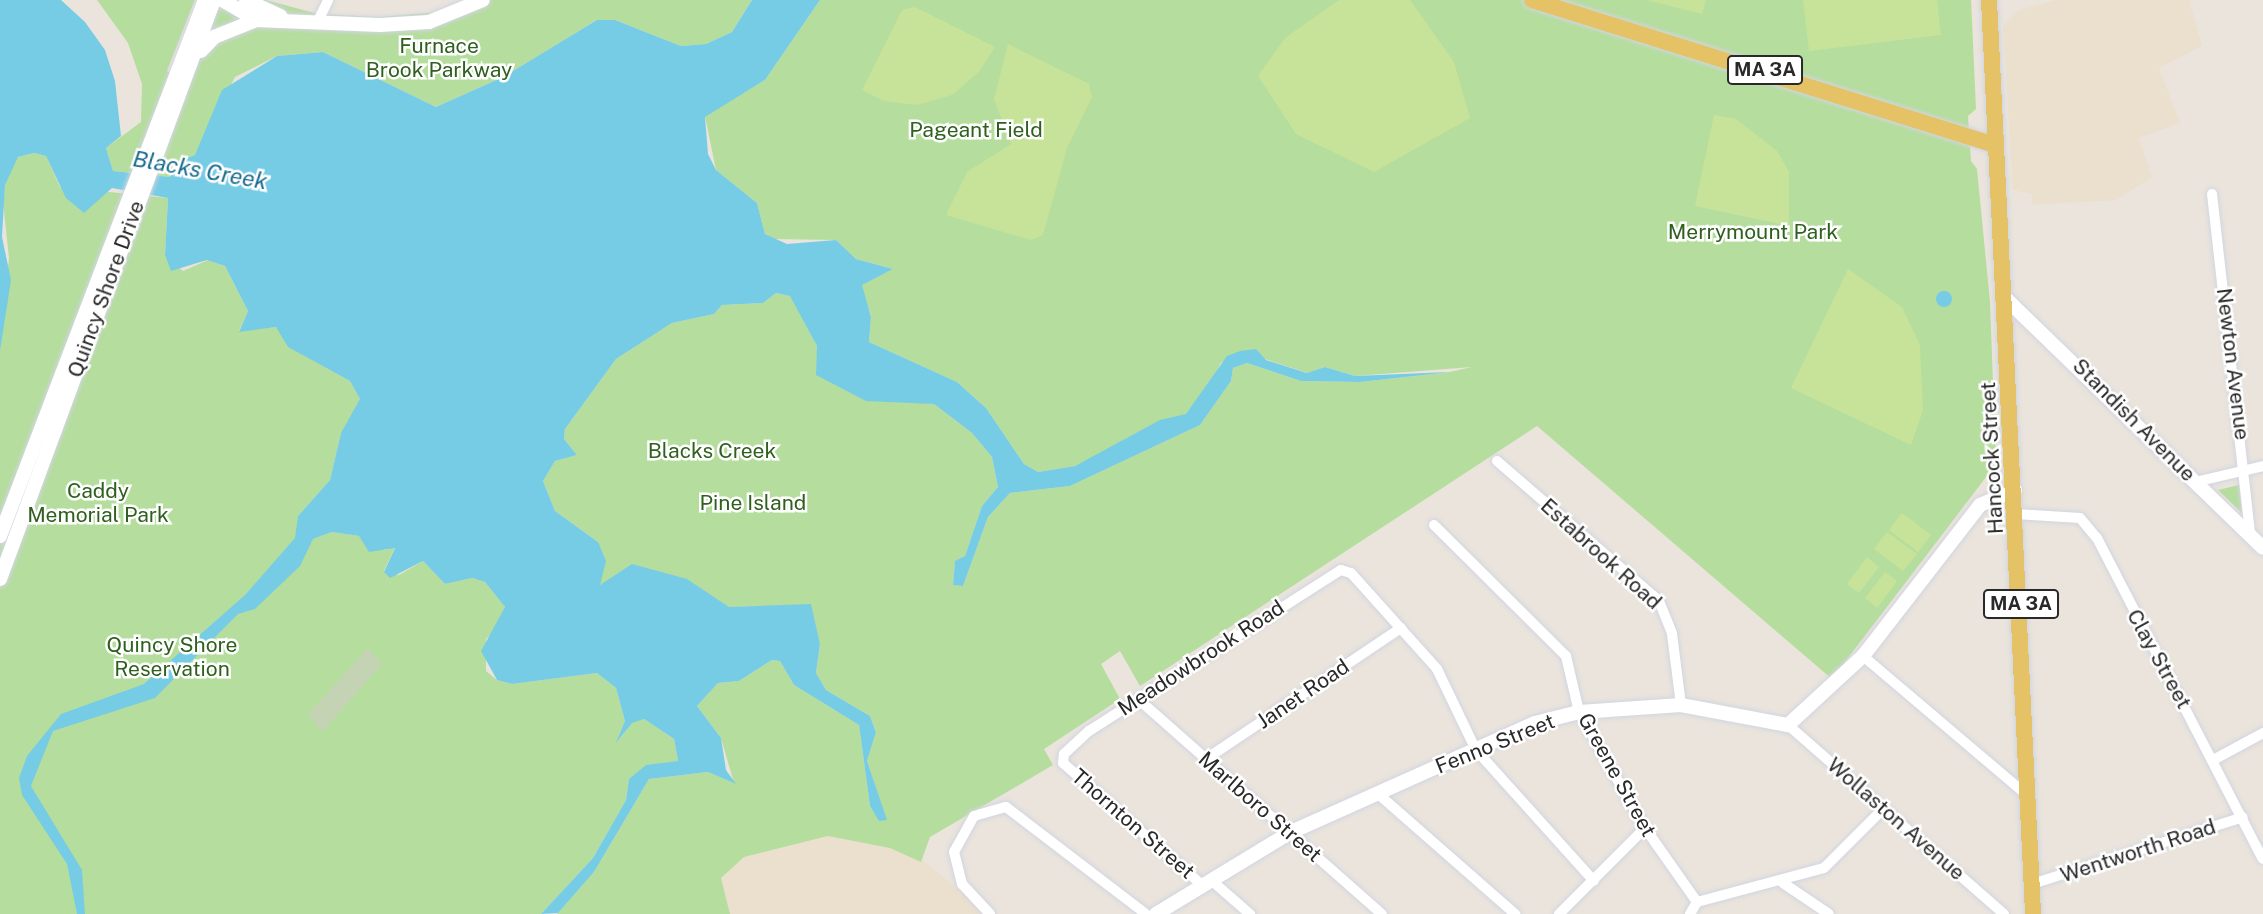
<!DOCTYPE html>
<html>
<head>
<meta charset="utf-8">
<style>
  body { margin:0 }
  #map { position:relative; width:2263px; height:914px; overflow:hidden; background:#eae4dc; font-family:"Public Sans",sans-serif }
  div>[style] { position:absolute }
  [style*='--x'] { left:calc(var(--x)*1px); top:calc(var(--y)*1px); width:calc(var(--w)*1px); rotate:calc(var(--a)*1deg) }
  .education>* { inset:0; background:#ebe0cd }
  .green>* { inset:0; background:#b5dd9d }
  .cemetery>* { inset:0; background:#c5d3b5 }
  .pitch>* { inset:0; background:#c7e399 }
  .water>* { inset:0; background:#77cce5 }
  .round { border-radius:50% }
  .roads { filter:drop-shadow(0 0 2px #d2d5e1) drop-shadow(0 0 2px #d2d5e1) }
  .street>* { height:10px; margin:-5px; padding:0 5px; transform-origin:5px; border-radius:5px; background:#fff }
  .secondary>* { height:14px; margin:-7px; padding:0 7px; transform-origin:7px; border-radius:7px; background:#fff }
  .primary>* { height:16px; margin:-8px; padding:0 8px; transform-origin:8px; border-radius:8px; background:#e5c266 }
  span { translate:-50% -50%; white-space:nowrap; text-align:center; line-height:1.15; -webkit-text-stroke:5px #fff; paint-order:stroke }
  .shield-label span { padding:2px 5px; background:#fff; border:2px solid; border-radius:5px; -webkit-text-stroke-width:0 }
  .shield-label { font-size:19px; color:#292929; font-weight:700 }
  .park-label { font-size:21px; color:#30601f }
  .street-label { font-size:21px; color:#292929 }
  .water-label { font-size:23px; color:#186b8f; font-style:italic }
</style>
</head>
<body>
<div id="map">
  <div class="education">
    <div style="clip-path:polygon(2056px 0,2189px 0,2202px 46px,2159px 68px,2180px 123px,2139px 138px,2152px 177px,2116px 200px,2033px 205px,2031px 194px,2013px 190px,2003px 26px,2019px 10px)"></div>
    <div style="clip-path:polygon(828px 836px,909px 849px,989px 914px,730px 914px,721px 878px,744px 857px)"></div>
  </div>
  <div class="green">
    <div style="clip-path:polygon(97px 0,195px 0,167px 71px,175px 75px,204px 0,266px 0,318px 14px,379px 17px,438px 12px,467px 0,752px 0,732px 32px,706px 44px,681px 46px,615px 20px,597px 20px,503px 77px,436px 107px,323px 52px,277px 56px,235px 77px,195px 155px,180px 162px,170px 177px,113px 171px,106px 148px,141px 122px,142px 84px,128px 43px)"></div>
    <div style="clip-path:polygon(820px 0,1971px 0,1976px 109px,1968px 116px,1971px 161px,1977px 169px,1990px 302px,1996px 464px,1832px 679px,1537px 426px,1140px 686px,1120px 651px,1101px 664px,1120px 699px,1044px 749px,1053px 765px,930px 837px,921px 862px,890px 848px,828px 836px,744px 857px,721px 878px,730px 914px,557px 914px,594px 872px,649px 779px,708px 772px,734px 783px,721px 738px,697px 706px,718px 683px,739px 681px,772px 660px,780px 661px,794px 685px,859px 725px,870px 806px,879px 820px,886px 819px,867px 761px,876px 731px,870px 716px,826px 690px,816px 673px,820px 644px,810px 605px,729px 607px,614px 580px,600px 585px,598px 542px,555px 511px,543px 481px,555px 461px,577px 455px,564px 439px,565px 429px,616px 359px,672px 323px,714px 314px,722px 305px,763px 303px,776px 293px,791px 296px,817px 346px,903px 400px,934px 404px,972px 433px,992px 457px,998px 487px,982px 506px,965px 556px,955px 562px,953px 585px,963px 586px,988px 517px,1010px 493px,1070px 486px,1200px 425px,1231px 381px,1233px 368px,1247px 363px,1301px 381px,1360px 382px,1450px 372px,1472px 367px,1355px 376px,1325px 367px,1308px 373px,1240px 351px,1221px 363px,1195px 410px,1075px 466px,1038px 472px,1024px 464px,986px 408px,957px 382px,869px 342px,871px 316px,861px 285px,893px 269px,856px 259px,836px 240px,773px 239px,765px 234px,757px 203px,716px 170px,705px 116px,765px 80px)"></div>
    <div style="clip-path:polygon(34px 153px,46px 156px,60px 187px,168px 198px,165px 255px,183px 271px,208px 260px,225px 266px,248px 311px,239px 331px,276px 327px,303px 355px,350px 381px,360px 399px,355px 417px,341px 433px,330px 480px,298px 516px,313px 539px,332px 532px,359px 536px,385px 550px,395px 547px,384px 571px,399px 575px,423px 561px,445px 584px,472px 578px,485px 582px,505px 607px,501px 624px,486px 639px,486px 671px,497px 680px,512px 684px,597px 673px,616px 688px,625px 721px,619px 740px,632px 722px,644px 719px,674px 739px,678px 761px,629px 779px,626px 800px,593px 858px,541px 914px,0 914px,0 351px,9px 258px,3px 202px,7px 171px,18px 157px)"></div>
    <div style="clip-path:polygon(2239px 485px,2242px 511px,2242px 513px,2218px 490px)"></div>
  </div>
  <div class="cemetery">
    <div style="clip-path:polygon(368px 648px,382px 664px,322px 732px,308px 714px)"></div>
  </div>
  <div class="pitch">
    <div style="clip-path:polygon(1339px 0,1410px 0,1454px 62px,1470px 118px,1374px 172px,1296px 134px,1258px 76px,1285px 38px)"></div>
    <div style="clip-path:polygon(1646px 0,1706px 0,1702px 14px)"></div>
    <div style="clip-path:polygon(1803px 0,1937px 0,1941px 35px,1809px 51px)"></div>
    <div style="clip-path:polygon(915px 7px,995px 47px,979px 72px,952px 95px,917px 105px,884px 101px,862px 90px,902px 10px)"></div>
    <div style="clip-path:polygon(1008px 44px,1089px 84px,1092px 97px,1067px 148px,1043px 235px,1031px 240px,946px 215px,967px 172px,1011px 144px,994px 99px)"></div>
    <div style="clip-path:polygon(1714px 115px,1736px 119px,1777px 151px,1789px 172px,1789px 226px,1695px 206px)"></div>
    <div style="clip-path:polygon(1848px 269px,1902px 307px,1920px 345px,1923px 410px,1911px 445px,1791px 388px)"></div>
    <div style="clip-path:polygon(1902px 513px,1931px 535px,1918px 552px,1889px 530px)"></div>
    <div style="clip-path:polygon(1887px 532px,1917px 554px,1903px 571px,1874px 549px)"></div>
    <div style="clip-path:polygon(1867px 557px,1879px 567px,1859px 593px,1847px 584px)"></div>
    <div style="clip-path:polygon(1885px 572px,1897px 581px,1877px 608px,1865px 598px)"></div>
  </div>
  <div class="water">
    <div style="clip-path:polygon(0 0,61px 0,85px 22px,105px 50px,115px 81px,121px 136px,106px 148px,113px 171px,170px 177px,180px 161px,195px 155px,222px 90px,277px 56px,323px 52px,436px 107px,503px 77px,597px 20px,615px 20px,681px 46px,706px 44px,732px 32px,752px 0,820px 0,765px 80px,705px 117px,708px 154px,716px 170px,757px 203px,765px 234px,787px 244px,836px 240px,856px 259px,893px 269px,862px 285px,871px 317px,869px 342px,957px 382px,986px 408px,1024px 464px,1038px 472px,1075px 466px,1160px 420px,1186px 414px,1227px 356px,1240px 351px,1256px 349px,1266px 360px,1307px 373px,1325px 367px,1355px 376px,1450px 372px,1360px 382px,1301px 381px,1247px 363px,1233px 368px,1231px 381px,1200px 425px,1070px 486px,1010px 493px,988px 517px,963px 586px,953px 585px,955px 561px,965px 556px,982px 506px,998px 487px,992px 457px,972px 433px,934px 404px,866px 401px,816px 375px,817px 346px,790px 296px,776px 293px,763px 303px,722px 305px,714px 314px,672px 323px,616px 359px,565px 429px,564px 439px,577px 455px,555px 461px,543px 481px,555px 511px,598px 542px,606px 561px,600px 585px,632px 564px,687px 579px,729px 607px,811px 604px,820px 644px,816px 673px,826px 690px,870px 716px,876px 732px,867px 761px,887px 820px,879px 821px,870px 806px,859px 725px,794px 685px,780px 661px,772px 660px,739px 681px,718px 683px,697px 706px,721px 738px,726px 770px,736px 784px,708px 772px,649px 779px,594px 872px,558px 913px,541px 914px,593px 858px,626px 800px,629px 779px,646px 765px,678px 761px,674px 739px,644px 719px,632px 723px,616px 743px,625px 721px,616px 688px,597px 673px,512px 684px,497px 680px,481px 651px,505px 607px,485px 582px,472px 578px,445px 584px,423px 561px,390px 578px,384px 572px,395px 548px,369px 552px,359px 536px,332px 532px,313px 539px,300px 566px,255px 609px,238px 614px,155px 698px,53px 731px,31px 786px,82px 870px,85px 914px,77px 914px,67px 864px,22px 795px,19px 778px,27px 756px,61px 714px,144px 684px,245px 595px,295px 538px,298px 516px,330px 480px,341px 433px,360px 399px,350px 381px,288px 347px,276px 327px,239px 332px,248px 311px,225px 266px,207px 260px,171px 271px,165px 255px,168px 198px,112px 188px,84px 213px,66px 198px,46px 156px,34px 153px,18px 157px,5px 185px,2px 237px,11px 280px,0 351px)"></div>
    <div class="round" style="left:1936px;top:291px;width:16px;height:16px"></div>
  </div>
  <div class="roads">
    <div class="street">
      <div style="--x:317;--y:23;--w:25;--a:-64"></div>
      <div style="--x:2212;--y:194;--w:343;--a:83.6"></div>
      <div style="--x:1497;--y:461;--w:214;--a:40.8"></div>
      <div style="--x:1659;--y:601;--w:35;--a:68"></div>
      <div style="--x:1672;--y:634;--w:72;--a:82.8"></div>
      <div style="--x:2195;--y:482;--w:70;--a:-13.2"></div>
      <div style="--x:2016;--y:514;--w:64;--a:3.6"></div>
      <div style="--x:2080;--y:518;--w:26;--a:50"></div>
      <div style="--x:2097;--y:538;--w:361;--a:62.7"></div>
      <div style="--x:1434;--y:525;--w:186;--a:44.8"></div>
      <div style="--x:1566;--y:656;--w:57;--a:76.9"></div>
      <div style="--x:1579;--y:712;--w:133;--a:60.4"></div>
      <div style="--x:1645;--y:828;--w:90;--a:54.9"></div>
      <div style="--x:1863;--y:656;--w:216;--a:40.3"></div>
      <div style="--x:1138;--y:699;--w:325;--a:41.4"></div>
      <div style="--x:1788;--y:725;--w:287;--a:41.2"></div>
      <div style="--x:1206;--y:759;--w:235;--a:-33.9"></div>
      <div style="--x:2215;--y:759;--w:55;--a:-28.4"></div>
      <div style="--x:1377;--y:793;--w:184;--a:41.2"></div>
      <div style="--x:1211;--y:880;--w:52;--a:41.1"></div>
      <div style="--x:1783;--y:883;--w:55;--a:34"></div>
      <div style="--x:2032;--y:884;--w:221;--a:-17.6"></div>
      <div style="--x:1202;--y:885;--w:185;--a:-138.7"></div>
      <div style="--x:1063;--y:763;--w:9;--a:-84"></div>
      <div style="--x:1064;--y:754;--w:34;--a:-43"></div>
      <div style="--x:1089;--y:731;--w:299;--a:-32.6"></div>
      <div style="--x:1341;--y:570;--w:10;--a:17"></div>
      <div style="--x:1351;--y:573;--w:129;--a:48.1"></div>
      <div style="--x:1437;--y:669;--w:90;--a:64.3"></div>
      <div style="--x:1476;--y:750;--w:176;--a:48"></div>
      <div style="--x:990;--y:914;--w:41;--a:-133"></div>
      <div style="--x:962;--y:884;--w:33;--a:-104"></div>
      <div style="--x:954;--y:852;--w:41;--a:-60.9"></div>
      <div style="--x:974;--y:816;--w:33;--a:-16"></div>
      <div style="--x:1006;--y:807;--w:176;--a:37.4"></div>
      <div style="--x:1559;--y:914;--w:122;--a:-45"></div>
      <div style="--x:1690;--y:914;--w:14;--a:-60"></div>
      <div style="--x:1697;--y:902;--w:131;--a:-15"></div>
      <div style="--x:1824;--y:868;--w:85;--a:-45"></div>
    </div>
    <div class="secondary">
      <div style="--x:222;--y:0;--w:39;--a:30"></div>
      <div style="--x:256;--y:20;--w:124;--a:2.3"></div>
      <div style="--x:380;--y:25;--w:49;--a:-3.5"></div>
      <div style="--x:429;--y:22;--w:58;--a:-22.2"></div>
      <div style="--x:246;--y:0;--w:38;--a:25"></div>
      <div style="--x:201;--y:51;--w:19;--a:-47"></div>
      <div style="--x:214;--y:37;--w:45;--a:-22"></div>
      <div style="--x:2002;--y:295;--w:363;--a:44.1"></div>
      <div style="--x:0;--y:536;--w:574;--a:-69.07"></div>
      <div style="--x:0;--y:579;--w:617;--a:-69.72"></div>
      <div style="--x:1156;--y:914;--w:156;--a:-31.3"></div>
      <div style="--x:1289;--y:833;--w:269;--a:-24.1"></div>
      <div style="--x:1535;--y:723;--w:45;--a:-14"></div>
      <div style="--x:1579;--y:712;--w:102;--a:-3.9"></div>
      <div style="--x:1681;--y:705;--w:109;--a:10.6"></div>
      <div style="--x:1788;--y:725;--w:102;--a:-42.6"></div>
      <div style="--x:1863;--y:656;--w:191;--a:-52.2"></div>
      <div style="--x:1980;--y:505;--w:38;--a:-23"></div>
    </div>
    <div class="primary">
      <div style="--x:1532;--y:0;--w:486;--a:17.4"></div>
      <div style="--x:1989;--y:0;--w:915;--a:87.24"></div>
    </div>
  </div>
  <div class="shield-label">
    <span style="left:1765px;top:70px">MA 3A</span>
    <span style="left:2021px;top:604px">MA 3A</span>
  </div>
  <div class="park-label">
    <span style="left:439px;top:58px">Furnace<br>Brook Parkway</span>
    <span style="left:976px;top:130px">Pageant Field</span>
    <span style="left:1753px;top:232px">Merrymount Park</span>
    <span style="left:712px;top:451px">Blacks Creek</span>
    <span style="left:98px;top:503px">Caddy<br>Memorial Park</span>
    <span style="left:753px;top:503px">Pine Island</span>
    <span style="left:172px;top:657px">Quincy Shore<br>Reservation</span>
  </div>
  <div class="street-label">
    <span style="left:106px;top:289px;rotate:-70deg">Quincy Shore Drive</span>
    <span style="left:2233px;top:364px;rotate:83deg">Newton Avenue</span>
    <span style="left:2134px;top:420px;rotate:45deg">Standish Avenue</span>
    <span style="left:1992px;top:458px;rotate:-93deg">Hancock Street</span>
    <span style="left:1601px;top:554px;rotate:42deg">Estabrook Road</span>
    <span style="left:1201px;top:658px;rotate:-33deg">Meadowbrook Road</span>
    <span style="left:2159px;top:659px;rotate:61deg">Clay Street</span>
    <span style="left:1303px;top:694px;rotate:-34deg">Janet Road</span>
    <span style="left:1495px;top:744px;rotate:-22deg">Fenno Street</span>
    <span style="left:1617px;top:775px;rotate:61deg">Greene Street</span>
    <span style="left:1260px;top:807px;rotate:41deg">Marlboro Street</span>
    <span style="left:1896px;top:819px;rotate:41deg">Wollaston Avenue</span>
    <span style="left:1133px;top:824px;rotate:41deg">Thornton Street</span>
    <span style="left:2138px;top:851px;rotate:-18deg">Wentworth Road</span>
  </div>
  <div class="water-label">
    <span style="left:200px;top:170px;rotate:10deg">Blacks Creek</span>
  </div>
</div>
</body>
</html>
